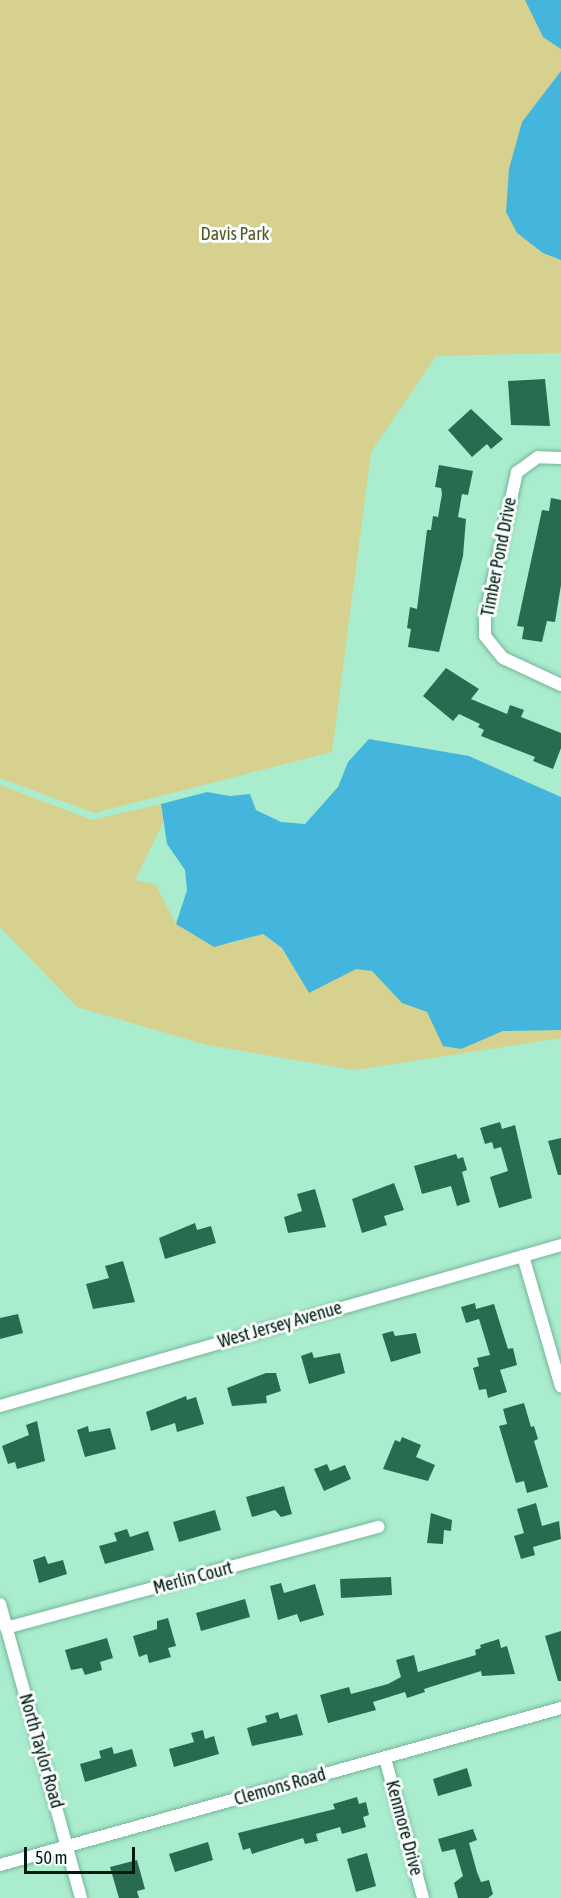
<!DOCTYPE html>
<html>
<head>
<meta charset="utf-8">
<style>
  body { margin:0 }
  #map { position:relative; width:561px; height:1898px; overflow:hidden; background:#aaecce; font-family:"Asap Condensed",sans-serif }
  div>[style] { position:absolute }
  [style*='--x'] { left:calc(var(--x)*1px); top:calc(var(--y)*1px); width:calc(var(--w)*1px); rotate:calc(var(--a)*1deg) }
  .green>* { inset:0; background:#d6d18e }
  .water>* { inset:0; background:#44b6dd }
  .building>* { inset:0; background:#296b51 }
  .roads { filter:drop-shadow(0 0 2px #75b699) drop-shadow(0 0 2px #75b699) }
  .minor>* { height:12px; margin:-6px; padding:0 6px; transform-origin:6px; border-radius:6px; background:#fff }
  span { translate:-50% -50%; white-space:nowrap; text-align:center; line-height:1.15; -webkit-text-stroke:6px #f8fefb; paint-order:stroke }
  .park-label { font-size:18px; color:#595524 }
  .street-label { font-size:18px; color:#011b10 }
  .scale { position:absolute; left:24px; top:1847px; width:111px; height:27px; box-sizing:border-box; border:3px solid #011b10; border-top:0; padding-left:8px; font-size:18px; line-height:21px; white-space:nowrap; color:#011b10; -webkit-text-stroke:4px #f8fefb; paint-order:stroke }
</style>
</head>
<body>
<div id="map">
  <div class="green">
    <div style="clip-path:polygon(0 0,561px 0,561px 353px,436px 356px,371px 452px,332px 752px,94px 813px,0 778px)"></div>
    <div style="clip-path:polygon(0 785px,92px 820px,161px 804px,163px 823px,135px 880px,156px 885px,176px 924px,229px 944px,262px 934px,282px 948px,309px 993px,356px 968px,372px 971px,402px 1003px,427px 1012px,444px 1046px,461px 1049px,503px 1031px,561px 1030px,561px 1038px,355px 1070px,207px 1045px,77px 1007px,0 927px)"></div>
  </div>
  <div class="water">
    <div style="clip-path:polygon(525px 0,561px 0,561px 49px,543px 37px)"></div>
    <div style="clip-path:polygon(561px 71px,561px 260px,543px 253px,517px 233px,506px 212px,509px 169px,522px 122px)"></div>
    <div style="clip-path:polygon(369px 739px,469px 756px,561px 797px,561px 1030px,503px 1031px,461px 1049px,443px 1046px,427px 1012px,402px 1003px,372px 971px,356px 969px,309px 993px,282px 948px,263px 934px,214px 947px,176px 924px,187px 890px,185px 870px,167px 844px,161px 804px,207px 792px,230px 796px,250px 794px,256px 810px,281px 822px,305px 824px,338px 787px,348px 762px)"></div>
  </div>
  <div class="building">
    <div style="clip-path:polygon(545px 379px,550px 426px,511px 425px,508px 381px)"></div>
    <div style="clip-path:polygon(471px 409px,503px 439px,491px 449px,487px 444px,472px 457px,448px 430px)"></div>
    <div style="clip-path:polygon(439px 465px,473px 471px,468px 495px,462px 494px,458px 517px,466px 519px,463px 556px,439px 652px,408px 647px,411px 629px,407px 628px,410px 607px,417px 609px,427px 530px,431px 530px,433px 516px,438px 517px,442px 494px,441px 488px,435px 487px)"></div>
    <div style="clip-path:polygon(551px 498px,561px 500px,561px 585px,555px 622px,547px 621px,542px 642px,522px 639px,524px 627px,517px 626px,542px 510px,549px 511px)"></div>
    <div style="clip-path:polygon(446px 668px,479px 689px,471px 699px,507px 714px,510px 705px,524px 710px,521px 717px,561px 733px,561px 748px,553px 769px,533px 761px,535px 757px,481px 736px,484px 730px,478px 727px,480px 724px,459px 714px,453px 721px,423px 696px)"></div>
    <div style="clip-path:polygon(500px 1122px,502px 1129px,515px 1125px,532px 1198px,499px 1208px,490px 1177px,508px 1171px,501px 1147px,494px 1149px,492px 1142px,485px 1144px,480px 1128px)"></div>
    <div style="clip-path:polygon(561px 1138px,561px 1175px,558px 1175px,548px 1141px)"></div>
    <div style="clip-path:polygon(456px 1154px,458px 1159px,463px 1157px,467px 1170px,462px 1172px,470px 1202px,457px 1206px,451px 1186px,422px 1194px,414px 1166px)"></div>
    <div style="clip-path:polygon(394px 1183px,404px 1210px,384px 1216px,387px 1225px,362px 1233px,352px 1199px)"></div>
    <div style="clip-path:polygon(315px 1189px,326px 1227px,288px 1233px,284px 1217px,302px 1211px,297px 1194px)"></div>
    <div style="clip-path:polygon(195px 1223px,197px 1230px,211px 1226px,216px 1243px,165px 1259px,159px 1238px)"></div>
    <div style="clip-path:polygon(123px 1261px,135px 1302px,93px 1309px,86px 1284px,109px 1278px,105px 1266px)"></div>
    <div style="clip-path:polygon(475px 1303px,476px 1309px,494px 1304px,508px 1349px,513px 1348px,517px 1365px,500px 1370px,507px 1392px,488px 1398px,486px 1389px,479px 1390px,473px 1368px,479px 1366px,477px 1358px,490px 1355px,479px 1319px,466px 1323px,461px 1307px)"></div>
    <div style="clip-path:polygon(18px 1314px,23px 1333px,0 1339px,0 1318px)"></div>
    <div style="clip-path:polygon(393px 1331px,395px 1336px,416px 1333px,421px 1353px,391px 1362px,382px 1334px)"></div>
    <div style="clip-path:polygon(312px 1352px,314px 1358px,340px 1353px,345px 1373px,309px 1384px,301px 1356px)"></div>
    <div style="clip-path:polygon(266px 1373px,276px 1373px,281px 1391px,266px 1396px,267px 1403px,232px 1406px,227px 1388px)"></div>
    <div style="clip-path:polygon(186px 1396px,187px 1400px,196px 1397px,204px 1424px,177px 1432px,175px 1423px,151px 1431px,146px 1412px)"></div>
    <div style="clip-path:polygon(524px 1403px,531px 1427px,534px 1426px,538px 1439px,534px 1441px,548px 1487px,527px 1493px,524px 1481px,516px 1483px,499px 1426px,507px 1424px,503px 1409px)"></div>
    <div style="clip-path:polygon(37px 1421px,45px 1461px,17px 1469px,15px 1462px,8px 1464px,2px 1446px,29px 1435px,26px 1425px)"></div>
    <div style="clip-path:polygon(88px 1426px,89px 1432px,110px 1428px,116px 1449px,85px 1457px,77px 1430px)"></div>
    <div style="clip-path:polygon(402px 1437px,421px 1445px,416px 1457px,435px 1465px,428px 1481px,383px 1469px,395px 1440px,400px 1442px)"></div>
    <div style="clip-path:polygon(327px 1464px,330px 1471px,345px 1465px,351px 1479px,324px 1491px,314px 1469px)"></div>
    <div style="clip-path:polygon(284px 1486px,292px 1514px,281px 1517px,275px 1510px,252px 1517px,246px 1497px)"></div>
    <div style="clip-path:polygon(536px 1503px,542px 1526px,559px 1521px,561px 1539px,533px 1547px,535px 1555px,521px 1559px,514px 1536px,524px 1533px,517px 1509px)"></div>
    <div style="clip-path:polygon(215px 1510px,221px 1530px,179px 1542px,173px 1522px)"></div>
    <div style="clip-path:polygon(431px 1513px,452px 1520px,451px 1531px,444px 1530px,443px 1544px,427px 1543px)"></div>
    <div style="clip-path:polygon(127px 1529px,130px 1537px,148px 1531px,154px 1550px,105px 1564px,99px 1546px,117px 1541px,114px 1533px)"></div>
    <div style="clip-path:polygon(45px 1556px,48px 1564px,63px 1560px,67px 1574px,39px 1583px,33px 1560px)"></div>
    <div style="clip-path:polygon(391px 1577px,392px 1595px,341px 1598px,340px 1579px)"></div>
    <div style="clip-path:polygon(281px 1583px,284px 1593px,315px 1584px,324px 1615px,300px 1622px,297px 1614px,278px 1620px,270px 1586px)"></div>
    <div style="clip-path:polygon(245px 1599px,250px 1617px,201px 1631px,196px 1613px)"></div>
    <div style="clip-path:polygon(168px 1618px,176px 1646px,168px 1648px,171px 1657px,149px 1663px,147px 1654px,139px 1657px,133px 1636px,157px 1629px,157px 1621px)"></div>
    <div style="clip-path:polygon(561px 1631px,561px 1681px,558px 1681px,545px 1636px)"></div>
    <div style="clip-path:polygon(107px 1638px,113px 1658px,100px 1662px,102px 1670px,85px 1675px,82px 1668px,71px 1670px,65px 1650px)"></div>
    <div style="clip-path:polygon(499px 1639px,501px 1648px,507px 1646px,515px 1674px,482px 1676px,481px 1671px,424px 1689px,425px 1692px,407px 1698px,405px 1692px,373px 1702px,376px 1710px,328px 1723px,320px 1695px,349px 1687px,351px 1694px,388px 1684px,401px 1677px,396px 1660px,414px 1655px,418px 1672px,476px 1655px,475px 1650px,481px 1648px,480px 1645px)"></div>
    <div style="clip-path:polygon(278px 1712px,280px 1719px,297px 1714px,303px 1735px,252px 1746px,247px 1728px,267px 1722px,265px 1716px)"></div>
    <div style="clip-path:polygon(203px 1730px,205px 1739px,214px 1736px,219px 1754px,174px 1767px,169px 1749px,194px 1742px,191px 1733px)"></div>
    <div style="clip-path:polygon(112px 1747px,114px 1754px,132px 1749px,137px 1766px,85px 1782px,80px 1764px,101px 1758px,99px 1751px)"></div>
    <div style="clip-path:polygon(467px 1768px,472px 1786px,438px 1796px,433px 1779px)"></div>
    <div style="clip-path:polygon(357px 1797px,359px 1804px,366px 1802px,369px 1815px,363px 1817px,366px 1827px,342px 1834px,340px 1827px,316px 1834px,318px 1841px,305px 1844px,303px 1838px,252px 1854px,250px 1848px,243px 1850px,238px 1833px,335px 1809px,333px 1804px)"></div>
    <div style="clip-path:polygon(473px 1829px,477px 1840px,469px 1843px,477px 1872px,481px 1882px,489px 1880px,493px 1894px,488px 1898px,458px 1898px,454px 1883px,463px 1876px,455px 1849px,442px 1852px,438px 1839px)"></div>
    <div style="clip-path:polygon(208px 1842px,213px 1860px,175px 1872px,169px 1854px)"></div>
    <div style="clip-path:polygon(367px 1853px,376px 1886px,356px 1892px,347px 1859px)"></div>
    <div style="clip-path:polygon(137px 1860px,145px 1889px,137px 1891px,139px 1898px,119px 1898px,110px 1867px)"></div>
  </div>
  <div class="roads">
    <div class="minor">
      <div style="--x:561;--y:458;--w:23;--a:-178"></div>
      <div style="--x:538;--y:457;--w:26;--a:144"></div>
      <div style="--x:517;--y:472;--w:148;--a:102.4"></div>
      <div style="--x:485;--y:617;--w:19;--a:90"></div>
      <div style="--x:485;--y:636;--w:28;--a:51"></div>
      <div style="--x:503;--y:658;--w:64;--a:25"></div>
      <div style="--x:523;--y:1256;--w:136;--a:73.8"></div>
      <div style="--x:0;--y:1406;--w:584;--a:-16.01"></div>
      <div style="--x:0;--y:1604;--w:305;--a:74.6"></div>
      <div style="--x:6;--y:1628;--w:386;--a:-15.2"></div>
      <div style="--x:385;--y:1758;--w:145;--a:74.8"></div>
      <div style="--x:0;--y:1865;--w:583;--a:-15.63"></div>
    </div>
  </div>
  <div class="park-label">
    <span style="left:235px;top:234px">Davis Park</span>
  </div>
  <div class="street-label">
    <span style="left:499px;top:557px;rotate:-79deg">Timber Pond Drive</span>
    <span style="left:280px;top:1325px;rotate:-16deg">West Jersey Avenue</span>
    <span style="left:193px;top:1578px;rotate:-15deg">Merlin Court</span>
    <span style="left:41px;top:1751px;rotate:74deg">North Taylor Road</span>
    <span style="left:280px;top:1787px;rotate:-16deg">Clemons Road</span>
    <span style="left:404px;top:1828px;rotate:75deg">Kenmore Drive</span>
  </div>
  <div class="scale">50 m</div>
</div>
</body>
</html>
